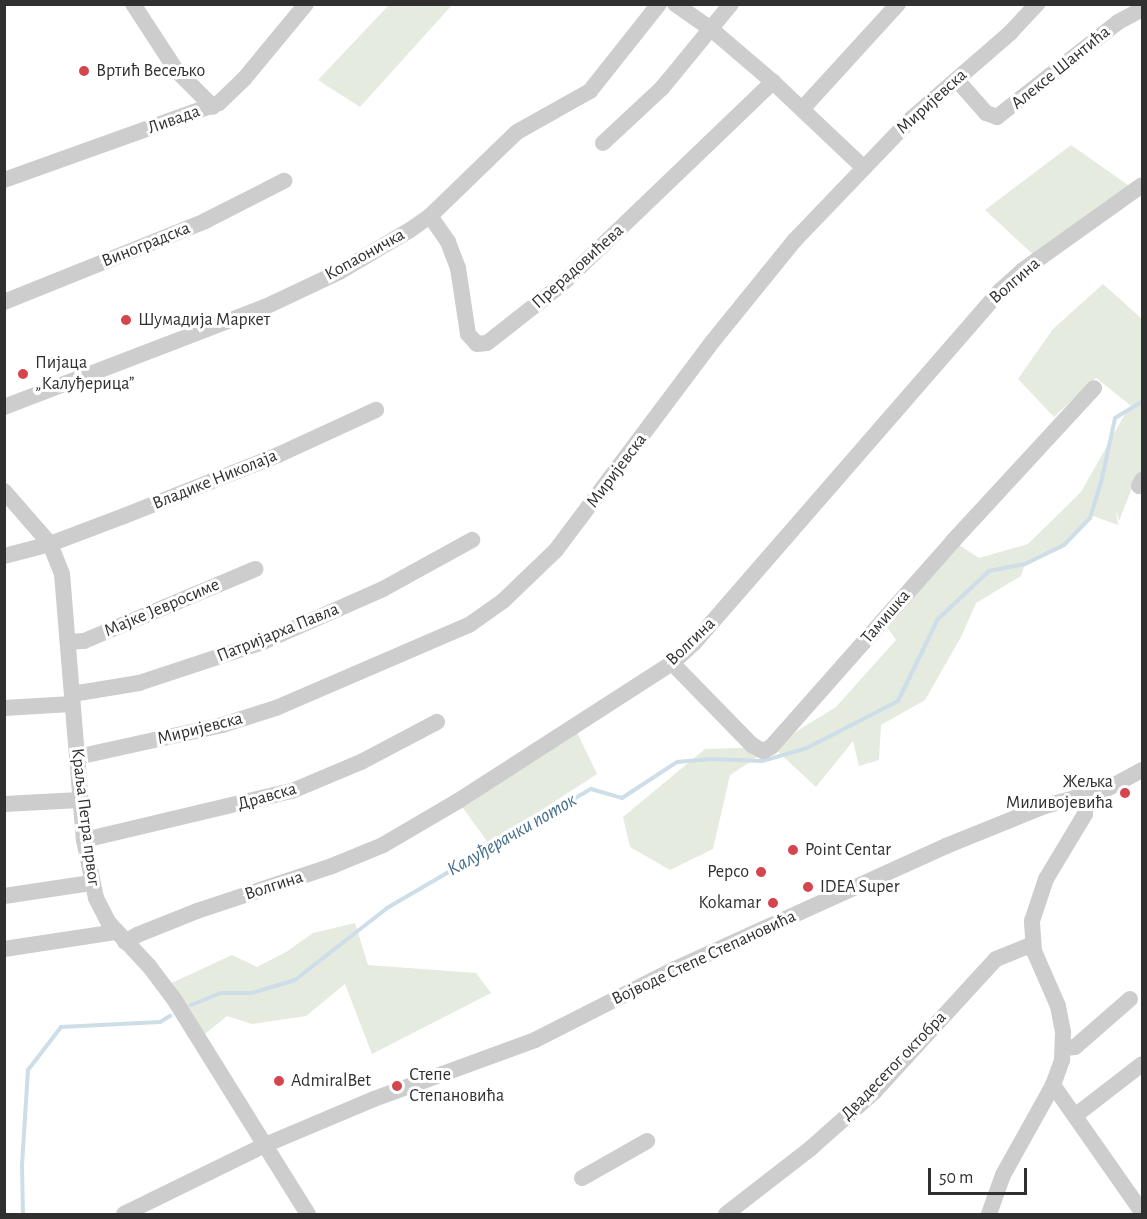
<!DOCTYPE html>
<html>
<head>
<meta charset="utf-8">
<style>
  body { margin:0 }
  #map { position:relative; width:1147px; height:1219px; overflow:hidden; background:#fff; font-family:"Alegreya Sans",sans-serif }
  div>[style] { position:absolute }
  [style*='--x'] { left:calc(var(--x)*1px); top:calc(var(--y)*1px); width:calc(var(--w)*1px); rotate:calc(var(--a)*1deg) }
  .green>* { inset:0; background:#e5ebdf }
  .stream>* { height:4px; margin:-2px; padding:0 2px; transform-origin:2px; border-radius:2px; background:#cddee9 }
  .minor>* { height:16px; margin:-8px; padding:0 8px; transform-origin:8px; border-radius:8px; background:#cdcdcd }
  .dots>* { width:16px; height:16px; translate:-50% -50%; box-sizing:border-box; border:3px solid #fff; border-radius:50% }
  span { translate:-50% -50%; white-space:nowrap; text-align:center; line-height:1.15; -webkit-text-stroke:6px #fff; paint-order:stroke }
  .street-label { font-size:18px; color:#303030 }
  .poi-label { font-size:18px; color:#303030 }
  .left { translate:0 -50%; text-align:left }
  .right { translate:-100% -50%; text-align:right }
  .water-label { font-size:20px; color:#456f8a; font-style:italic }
  .frame { position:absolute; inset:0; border:6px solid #303030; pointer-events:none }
  .scale { position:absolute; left:928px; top:1168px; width:99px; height:27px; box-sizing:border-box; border:3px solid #303030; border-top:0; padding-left:8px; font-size:18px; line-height:21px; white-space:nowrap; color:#303030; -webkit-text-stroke:4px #fff; paint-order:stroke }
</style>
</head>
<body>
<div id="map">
  <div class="green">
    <div style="clip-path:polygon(389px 5px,452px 5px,360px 107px,318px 80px)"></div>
    <div style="clip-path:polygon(1071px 145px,1135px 190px,1038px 259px,985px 210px)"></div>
    <div style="clip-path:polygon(1103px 284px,1142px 319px,1142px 471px,1134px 483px,1119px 521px,1116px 509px,1118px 525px,1093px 516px,1060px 549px,1025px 564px,1021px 576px,976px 603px,961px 637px,925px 700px,881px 725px,879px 760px,859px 766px,853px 741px,816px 787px,773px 747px,730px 775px,713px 849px,670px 870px,630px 847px,623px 817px,705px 749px,771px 747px,836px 707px,896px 640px,883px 621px,953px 541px,979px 558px,1028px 544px,1081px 492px,1125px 414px,1134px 408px,1096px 378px,1054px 417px,1018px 379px,1053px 329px)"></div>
    <div style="clip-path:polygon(573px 724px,597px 774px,489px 844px,458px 801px)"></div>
    <div style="clip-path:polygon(355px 923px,368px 965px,476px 973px,491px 993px,372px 1054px,345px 984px,306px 1016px,252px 1024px,227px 1016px,199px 1039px,165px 986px,232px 955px,257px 967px,286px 952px,313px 933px)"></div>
  </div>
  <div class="stream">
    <div style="--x:191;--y:1005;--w:32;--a:-22"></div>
    <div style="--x:221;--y:993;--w:31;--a:0"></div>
    <div style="--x:252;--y:993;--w:45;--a:-16.8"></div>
    <div style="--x:295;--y:980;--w:117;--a:-38"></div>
    <div style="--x:387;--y:908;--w:236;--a:-30.3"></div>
    <div style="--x:591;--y:789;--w:32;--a:16"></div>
    <div style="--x:622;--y:798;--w:66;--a:-33.2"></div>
    <div style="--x:677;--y:762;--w:34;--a:-5"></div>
    <div style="--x:711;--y:759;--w:51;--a:2.2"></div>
    <div style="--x:762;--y:761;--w:47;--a:-16.1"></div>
    <div style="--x:807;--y:748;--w:102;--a:-27.3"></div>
    <div style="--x:898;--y:701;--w:91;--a:-64"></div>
    <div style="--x:938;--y:619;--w:70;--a:-43.3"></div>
    <div style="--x:989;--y:571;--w:37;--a:-11"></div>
    <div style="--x:1025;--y:564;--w:43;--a:-26"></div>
    <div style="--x:1064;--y:545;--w:37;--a:-46"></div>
    <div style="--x:1090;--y:518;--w:37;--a:-73"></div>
    <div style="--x:1101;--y:483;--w:66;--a:-77.8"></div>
    <div style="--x:1115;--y:418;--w:31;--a:-31"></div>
    <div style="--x:23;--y:1214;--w:49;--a:-91.2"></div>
    <div style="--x:22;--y:1165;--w:95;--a:-86.4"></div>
    <div style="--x:28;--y:1070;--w:54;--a:-52.5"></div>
    <div style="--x:61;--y:1027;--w:99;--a:-2.9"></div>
    <div style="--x:160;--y:1022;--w:12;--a:-31"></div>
  </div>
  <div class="minor">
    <div style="--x:133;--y:4;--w:79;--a:56.9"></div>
    <div style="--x:176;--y:70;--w:52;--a:45"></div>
    <div style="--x:675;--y:4;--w:44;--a:34.8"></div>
    <div style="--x:711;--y:29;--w:82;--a:40.5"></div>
    <div style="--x:773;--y:82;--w:125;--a:43.4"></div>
    <div style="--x:957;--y:80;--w:44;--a:48.7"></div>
    <div style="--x:986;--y:113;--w:12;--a:20"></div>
    <div style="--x:997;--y:117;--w:154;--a:-38.1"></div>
    <div style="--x:1118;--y:22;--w:27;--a:-28"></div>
    <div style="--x:803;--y:108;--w:141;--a:-47.6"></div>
    <div style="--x:603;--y:143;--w:81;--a:-43"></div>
    <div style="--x:662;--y:88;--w:109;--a:-50.6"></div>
    <div style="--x:4;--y:180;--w:228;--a:-19.7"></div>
    <div style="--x:219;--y:103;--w:35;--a:-44"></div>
    <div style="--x:244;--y:79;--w:97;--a:-50.4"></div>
    <div style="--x:430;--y:216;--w:32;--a:55"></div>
    <div style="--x:448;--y:242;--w:28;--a:69"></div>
    <div style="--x:458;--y:268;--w:67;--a:81.4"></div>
    <div style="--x:468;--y:334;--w:13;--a:48"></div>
    <div style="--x:477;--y:344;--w:10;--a:-6"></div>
    <div style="--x:487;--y:343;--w:94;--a:-38.1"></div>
    <div style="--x:561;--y:285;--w:294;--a:-43.8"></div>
    <div style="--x:4;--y:302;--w:217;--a:-21.9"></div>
    <div style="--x:205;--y:221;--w:89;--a:-26.9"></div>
    <div style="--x:4;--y:407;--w:280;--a:-21"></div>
    <div style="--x:265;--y:307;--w:82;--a:-25.3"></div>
    <div style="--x:339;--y:272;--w:82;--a:-30.6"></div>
    <div style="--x:410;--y:230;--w:24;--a:-35"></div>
    <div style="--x:430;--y:216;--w:121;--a:-44"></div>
    <div style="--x:517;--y:132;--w:84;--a:-29.3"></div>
    <div style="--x:590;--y:91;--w:111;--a:-51.6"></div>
    <div style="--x:1139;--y:486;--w:7;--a:-63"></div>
    <div style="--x:4;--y:491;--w:70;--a:49"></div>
    <div style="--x:50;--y:544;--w:32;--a:68"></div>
    <div style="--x:62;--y:574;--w:267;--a:85.3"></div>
    <div style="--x:84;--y:840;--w:59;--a:78.3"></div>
    <div style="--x:96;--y:898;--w:28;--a:63"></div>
    <div style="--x:109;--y:923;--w:59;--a:47.1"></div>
    <div style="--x:149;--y:966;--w:41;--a:52.9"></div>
    <div style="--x:174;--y:999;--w:253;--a:58.1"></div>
    <div style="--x:4;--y:556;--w:48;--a:-14.6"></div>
    <div style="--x:50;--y:544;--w:79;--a:-20.7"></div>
    <div style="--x:124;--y:516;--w:166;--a:-21.6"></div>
    <div style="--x:278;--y:455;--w:108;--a:-24.7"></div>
    <div style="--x:68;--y:642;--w:16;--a:-4"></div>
    <div style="--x:84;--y:641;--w:186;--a:-22.8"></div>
    <div style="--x:672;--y:663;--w:115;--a:45.7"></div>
    <div style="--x:752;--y:745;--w:13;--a:29"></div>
    <div style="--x:763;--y:751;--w:9;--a:-27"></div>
    <div style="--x:771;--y:747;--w:275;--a:-48.5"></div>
    <div style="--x:953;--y:541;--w:208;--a:-47.3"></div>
    <div style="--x:72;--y:694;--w:68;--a:-9.3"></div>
    <div style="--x:139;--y:683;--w:131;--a:-18.3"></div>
    <div style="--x:263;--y:642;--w:131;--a:-23.8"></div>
    <div style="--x:383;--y:589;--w:102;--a:-28.8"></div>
    <div style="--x:4;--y:708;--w:68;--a:-3.4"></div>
    <div style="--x:77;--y:757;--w:148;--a:-12.4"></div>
    <div style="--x:222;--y:725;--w:57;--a:-17.5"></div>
    <div style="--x:276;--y:708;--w:210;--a:-23.3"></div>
    <div style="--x:469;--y:625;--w:42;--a:-35.2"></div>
    <div style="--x:503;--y:601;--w:74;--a:-43.9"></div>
    <div style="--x:556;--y:550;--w:261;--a:-53.1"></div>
    <div style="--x:713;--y:341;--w:129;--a:-51"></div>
    <div style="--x:794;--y:241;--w:170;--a:-46.2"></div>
    <div style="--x:912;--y:118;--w:130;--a:-40.9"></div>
    <div style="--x:1010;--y:33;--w:40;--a:-47"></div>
    <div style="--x:4;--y:804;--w:76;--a:-3"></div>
    <div style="--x:84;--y:840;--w:214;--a:-13.3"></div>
    <div style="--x:292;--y:791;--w:75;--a:-22.8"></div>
    <div style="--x:361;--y:762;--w:86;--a:-27.8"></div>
    <div style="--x:4;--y:896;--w:88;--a:-8.5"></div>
    <div style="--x:125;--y:942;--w:14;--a:-30"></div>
    <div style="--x:137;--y:935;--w:65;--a:-21.8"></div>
    <div style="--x:197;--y:911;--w:142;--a:-18.4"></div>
    <div style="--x:332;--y:866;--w:55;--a:-22.4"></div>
    <div style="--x:383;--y:845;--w:87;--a:-30.4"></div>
    <div style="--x:458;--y:801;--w:255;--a:-32.8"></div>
    <div style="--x:672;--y:663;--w:30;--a:-42"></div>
    <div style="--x:694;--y:643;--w:468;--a:-49"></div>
    <div style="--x:1001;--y:290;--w:30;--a:-42"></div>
    <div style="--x:1023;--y:270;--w:146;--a:-35.5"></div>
    <div style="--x:4;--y:949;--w:114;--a:-8.6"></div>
    <div style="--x:1063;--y:1048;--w:12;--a:-5"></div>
    <div style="--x:1075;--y:1047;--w:73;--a:-41.1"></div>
    <div style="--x:1053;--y:1085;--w:155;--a:55"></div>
    <div style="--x:1076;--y:1115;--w:83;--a:-37.7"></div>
    <div style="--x:582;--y:1178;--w:75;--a:-29.6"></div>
    <div style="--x:124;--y:1214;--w:157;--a:-26.1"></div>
    <div style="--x:265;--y:1145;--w:118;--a:-22.9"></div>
    <div style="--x:374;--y:1099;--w:171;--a:-20.1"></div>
    <div style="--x:535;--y:1040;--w:157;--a:-26.9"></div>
    <div style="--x:675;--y:969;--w:298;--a:-24.4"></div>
    <div style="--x:946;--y:846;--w:107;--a:-22"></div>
    <div style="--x:1045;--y:806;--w:62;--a:-14.9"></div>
    <div style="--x:1105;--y:790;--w:42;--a:-28.4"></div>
    <div style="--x:726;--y:1214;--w:108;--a:-37.8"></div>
    <div style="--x:811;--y:1148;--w:84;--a:-41.6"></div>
    <div style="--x:874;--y:1092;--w:180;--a:-47.5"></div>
    <div style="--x:996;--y:959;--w:40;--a:-22"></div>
    <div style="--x:989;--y:1214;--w:41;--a:-70.3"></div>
    <div style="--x:1003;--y:1175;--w:103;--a:-60.9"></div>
    <div style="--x:1053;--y:1085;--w:27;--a:-70"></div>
    <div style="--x:1062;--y:1060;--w:28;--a:-88"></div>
    <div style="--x:1063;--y:1032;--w:26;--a:-101"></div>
    <div style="--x:1058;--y:1006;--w:60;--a:-113.6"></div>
    <div style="--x:1034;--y:951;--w:30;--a:-94"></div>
    <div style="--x:1032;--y:921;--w:44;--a:-71.6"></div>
    <div style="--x:1046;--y:879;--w:76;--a:-59"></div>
    <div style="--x:1085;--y:814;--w:17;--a:-90"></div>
  </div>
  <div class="dots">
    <div style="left:84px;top:71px;background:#d4454e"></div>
    <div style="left:126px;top:320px;background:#d4454e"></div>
    <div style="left:23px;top:374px;background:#d4454e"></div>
    <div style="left:1125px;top:793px;background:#d4454e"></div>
    <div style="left:793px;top:850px;background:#d4454e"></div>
    <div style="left:761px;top:872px;background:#d4454e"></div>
    <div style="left:808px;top:887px;background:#d4454e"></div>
    <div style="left:773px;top:903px;background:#d4454e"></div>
    <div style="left:279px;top:1081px;background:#d4454e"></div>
    <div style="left:397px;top:1086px;background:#d4454e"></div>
  </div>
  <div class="street-label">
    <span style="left:1061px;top:68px;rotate:-39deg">Алексе Шантића</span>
    <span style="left:932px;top:102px;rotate:-42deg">Миријевска</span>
    <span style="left:174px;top:120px;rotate:-20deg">Ливада</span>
    <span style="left:146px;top:245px;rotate:-22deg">Виноградска</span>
    <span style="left:365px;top:255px;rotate:-29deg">Копаоничка</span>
    <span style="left:578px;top:267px;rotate:-42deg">Прерадовићева</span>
    <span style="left:1015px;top:281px;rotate:-41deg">Волгина</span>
    <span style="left:617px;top:471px;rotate:-53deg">Миријевска</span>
    <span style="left:215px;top:480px;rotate:-22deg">Владике Николаја</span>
    <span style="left:162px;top:608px;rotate:-23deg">Мајке Јевросиме</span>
    <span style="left:886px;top:617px;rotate:-49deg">Тамишка</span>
    <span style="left:278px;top:633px;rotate:-22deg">Патријарха Павла</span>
    <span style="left:691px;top:642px;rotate:-44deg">Волгина</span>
    <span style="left:200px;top:729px;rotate:-14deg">Миријевска</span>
    <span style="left:267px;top:797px;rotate:-16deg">Дравска</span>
    <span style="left:85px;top:817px;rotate:83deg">Краља Петра првог</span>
    <span style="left:274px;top:886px;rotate:-18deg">Волгина</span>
    <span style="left:704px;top:958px;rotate:-25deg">Војводе Степе Степановића</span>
    <span style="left:894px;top:1066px;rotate:-46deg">Двадесетог октобра</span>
  </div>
  <div class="poi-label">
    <span class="left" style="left:96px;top:71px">Вртић Весељко</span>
    <span class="left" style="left:138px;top:320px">Шумадија Маркет</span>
    <span class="left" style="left:35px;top:374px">Пијаца<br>„Калуђерица”</span>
    <span class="right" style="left:1113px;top:793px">Жељка<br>Миливојевића</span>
    <span class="left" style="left:805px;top:850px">Point Centar</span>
    <span class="right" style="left:749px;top:872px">Pepco</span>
    <span class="left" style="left:820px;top:887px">IDEA Super</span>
    <span class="right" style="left:761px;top:903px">Kokamar</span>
    <span class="left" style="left:409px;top:1086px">Степе<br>Степановића</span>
    <span class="left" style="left:291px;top:1081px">AdmiralBet</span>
  </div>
  <div class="water-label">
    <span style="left:512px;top:835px;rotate:-30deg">Калуђерачки поток</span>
  </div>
  <div class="frame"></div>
  <div class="scale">50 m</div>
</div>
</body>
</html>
